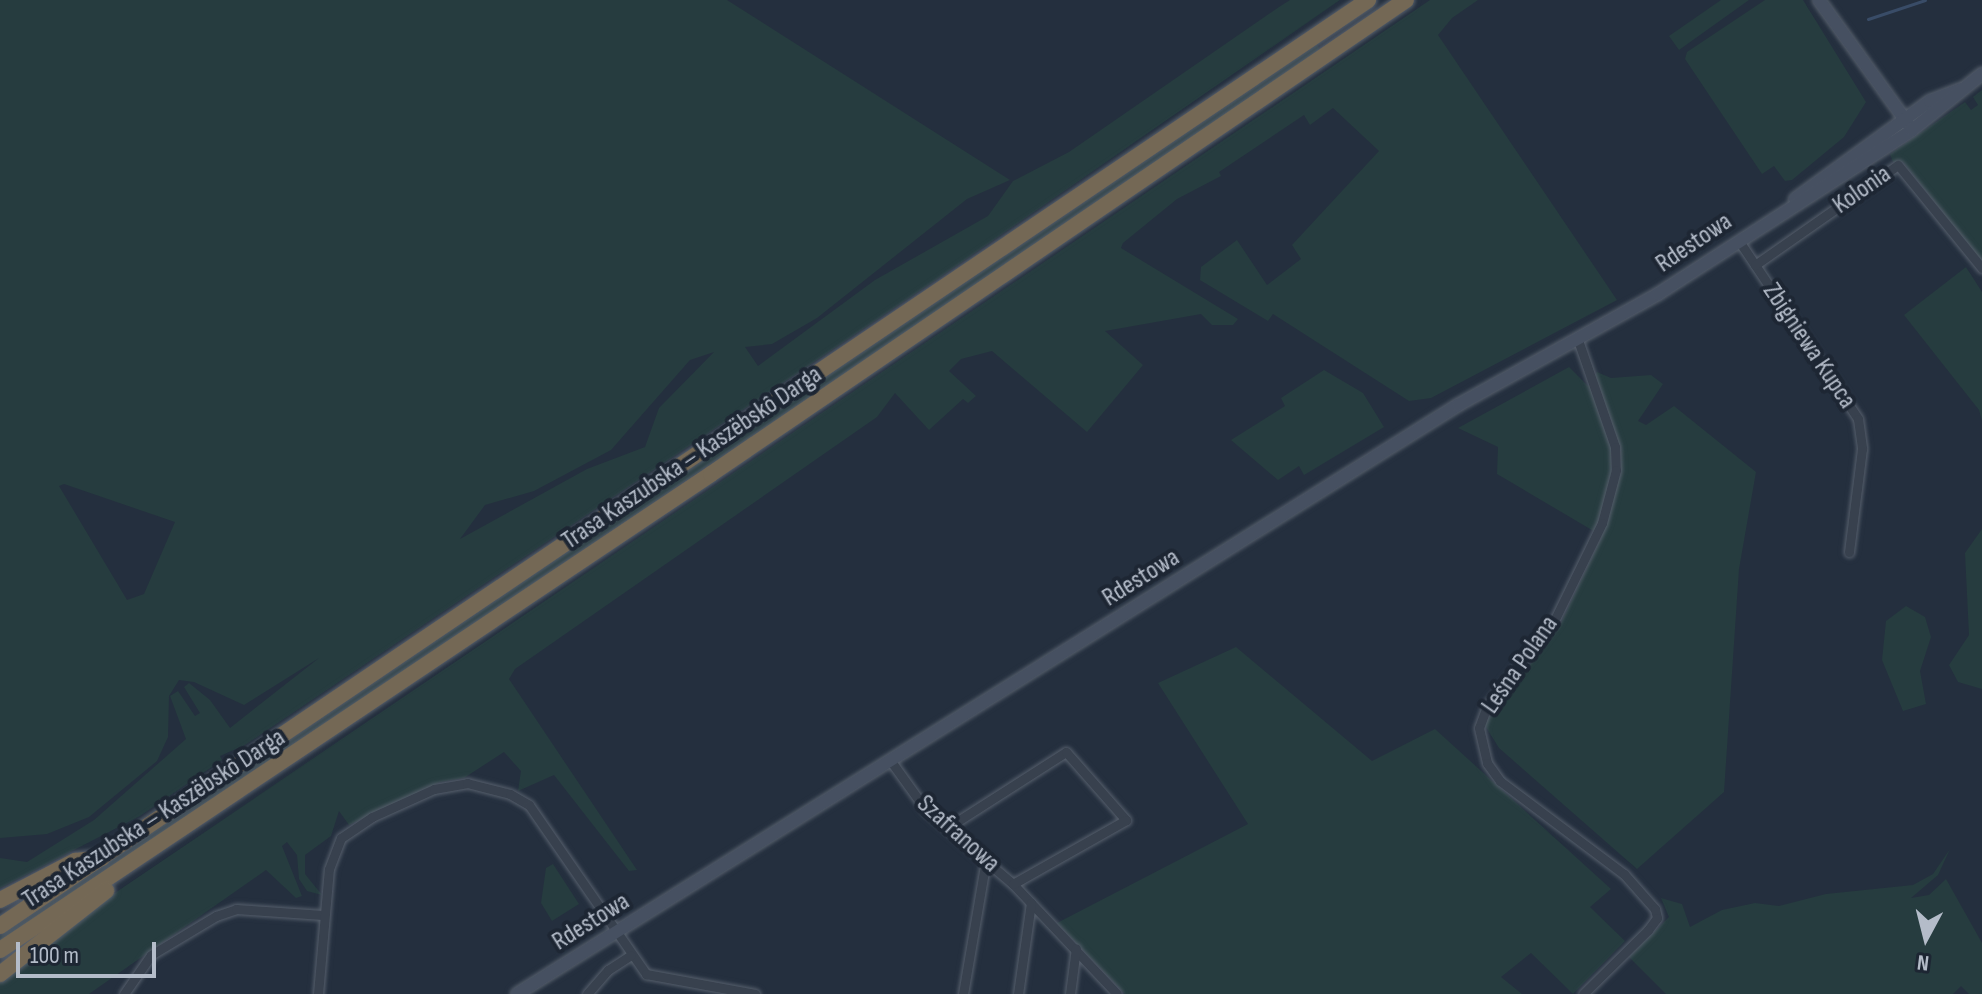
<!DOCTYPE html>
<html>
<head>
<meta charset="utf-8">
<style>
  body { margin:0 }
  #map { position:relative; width:1982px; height:994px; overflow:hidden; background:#242f3e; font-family:"Sofia Sans Condensed",sans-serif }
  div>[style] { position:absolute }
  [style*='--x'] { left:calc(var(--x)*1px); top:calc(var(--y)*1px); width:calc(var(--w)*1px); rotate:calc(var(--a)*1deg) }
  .green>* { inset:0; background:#263c3f }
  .stream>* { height:3px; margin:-1.5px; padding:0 1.5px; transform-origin:1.5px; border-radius:1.5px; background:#394c67 }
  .roads { filter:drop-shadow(0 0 2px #565f6c) drop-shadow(0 0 2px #565f6c) }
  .street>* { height:9px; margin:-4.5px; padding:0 4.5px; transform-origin:4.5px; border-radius:4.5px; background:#38414e }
  .secondary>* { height:12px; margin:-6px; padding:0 6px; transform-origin:6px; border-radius:6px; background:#465061 }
  .highway>* { height:16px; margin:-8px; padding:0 8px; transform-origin:8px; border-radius:8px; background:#746855 }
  span { translate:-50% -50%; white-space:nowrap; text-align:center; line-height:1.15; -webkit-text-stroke:8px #1d2633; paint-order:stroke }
  .street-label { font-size:26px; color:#b4bcc9 }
  .north { position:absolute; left:1886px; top:898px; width:80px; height:80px; -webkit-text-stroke:6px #1d2633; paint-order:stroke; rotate:187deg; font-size:22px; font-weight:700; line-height:32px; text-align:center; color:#b4bcc9 }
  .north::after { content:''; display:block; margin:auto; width:28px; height:36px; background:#b4bcc9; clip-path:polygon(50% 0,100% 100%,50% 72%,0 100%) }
  .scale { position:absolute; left:16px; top:942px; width:140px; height:36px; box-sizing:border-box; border:4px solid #b4bcc9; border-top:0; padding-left:10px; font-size:24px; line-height:28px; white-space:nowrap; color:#b4bcc9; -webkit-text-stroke:6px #1d2633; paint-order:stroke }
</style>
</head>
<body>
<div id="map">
  <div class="green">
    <div style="clip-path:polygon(evenodd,0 0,727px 0,1010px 180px,967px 199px,817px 318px,772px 344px,745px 347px,758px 366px,875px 280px,988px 216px,1013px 181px,1069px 152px,1279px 7px,1290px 0,1340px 0,946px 273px,245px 745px,220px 756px,222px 760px,140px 816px,0 888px,0 858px,27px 862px,94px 820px,186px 739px,170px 696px,178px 691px,195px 716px,200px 713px,184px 687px,189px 683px,210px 700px,230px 728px,319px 658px,244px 705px,194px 682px,179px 680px,169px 696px,168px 737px,157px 761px,89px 817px,47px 834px,0 838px,0 0,714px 352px,659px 408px,645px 447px,587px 469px,460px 539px,485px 505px,534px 491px,611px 450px,690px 360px,714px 352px,0 0,64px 484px,175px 522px,144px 594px,127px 600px,59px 486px,64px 484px)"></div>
    <div style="clip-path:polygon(1430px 0,1478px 0,1452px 18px,1438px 35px,1617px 300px,1431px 398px,1409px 401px,1273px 314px,1268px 321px,1200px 280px,1201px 267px,1237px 240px,1267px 285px,1301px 259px,1292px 245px,1379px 151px,1333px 108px,1310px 125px,1304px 115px,1219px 172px,1221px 176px,1177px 199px,1123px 243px,1121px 248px,1238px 319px,1233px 325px,1212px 325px,1201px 314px,1105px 331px,1143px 365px,1087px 432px,992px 351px,961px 359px,949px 371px,976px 396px,968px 403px,963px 399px,929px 430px,895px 393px,877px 417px,515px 669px,509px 679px,637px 870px,629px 871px,554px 775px,518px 791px,521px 771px,504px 752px,464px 778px,440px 782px,349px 825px,339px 811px,331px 836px,305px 855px,305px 874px,322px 895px,307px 891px,299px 879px,297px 855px,287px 842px,282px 846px,302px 896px,296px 898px,266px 870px,89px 994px,0 994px,0 982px,112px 895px)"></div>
    <div style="clip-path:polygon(1721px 0,1749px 0,1679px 50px,1669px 36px)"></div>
    <div style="clip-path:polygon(1765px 0,1803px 0,1866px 102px,1844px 137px,1792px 180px,1785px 181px,1774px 166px,1762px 174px,1685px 59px,1687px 52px)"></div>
    <div style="clip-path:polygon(1317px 45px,1320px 50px,1138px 176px,0 943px,0 936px)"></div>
    <div style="clip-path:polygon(1982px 90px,1982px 262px,1903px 162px,1893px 162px,1890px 154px,1965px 102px,1971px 110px,1978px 105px,1973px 97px)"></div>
    <div style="clip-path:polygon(1966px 267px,1982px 292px,1982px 421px,1979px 410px,1904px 315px)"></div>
    <div style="clip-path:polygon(1569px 367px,1588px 386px,1597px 372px,1611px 378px,1651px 375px,1663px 384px,1638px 421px,1646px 425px,1674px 406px,1756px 472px,1739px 569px,1724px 792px,1637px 869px,1499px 748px,1484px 724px,1559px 627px,1602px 536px,1497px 474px,1498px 447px,1458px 428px)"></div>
    <div style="clip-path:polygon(1324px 370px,1363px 393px,1384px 427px,1304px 475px,1299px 466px,1278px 480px,1231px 440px,1285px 406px,1281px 398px)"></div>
    <div style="clip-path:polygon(1982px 529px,1982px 689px,1958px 682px,1949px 665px,1969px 635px,1965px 553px)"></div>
    <div style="clip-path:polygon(1906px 606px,1925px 617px,1931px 637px,1920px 671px,1926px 704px,1903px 711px,1882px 660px,1886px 621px)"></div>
    <div style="clip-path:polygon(1236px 647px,1372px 761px,1435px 729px,1611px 889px,1590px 907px,1625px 941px,1573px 994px,1531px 953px,1501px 977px,1522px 994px,1125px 994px,1057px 923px,1248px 824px,1158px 683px)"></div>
    <div style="clip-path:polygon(1950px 849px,1938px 875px,1911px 898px,1929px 895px,1946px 879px,1982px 943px,1982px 994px,1969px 994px,1961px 986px,1953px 994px,1666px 994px,1629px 957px,1669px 917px,1661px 898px,1682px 904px,1690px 927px,1722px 910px,1755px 903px,1779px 906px,1826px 894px,1913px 885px,1933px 874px)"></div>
    <div style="clip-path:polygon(553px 864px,579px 904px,552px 921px,541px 903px,546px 868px)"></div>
  </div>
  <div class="stream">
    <div style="--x:1868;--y:19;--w:60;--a:-18.4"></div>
  </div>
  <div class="roads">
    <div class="street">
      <div style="--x:1739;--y:241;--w:214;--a:56.2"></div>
      <div style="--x:1858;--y:419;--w:30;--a:82"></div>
      <div style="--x:1862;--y:449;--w:104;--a:97.2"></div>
      <div style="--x:1755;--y:265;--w:174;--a:-35"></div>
      <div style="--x:1898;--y:165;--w:133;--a:50.8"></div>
      <div style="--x:1578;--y:340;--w:113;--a:70.9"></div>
      <div style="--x:1615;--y:447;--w:23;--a:88"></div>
      <div style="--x:1616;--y:470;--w:55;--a:104.8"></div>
      <div style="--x:1602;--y:523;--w:109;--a:116.1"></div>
      <div style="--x:1554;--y:621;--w:108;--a:128.2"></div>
      <div style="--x:1487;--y:706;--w:23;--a:110"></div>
      <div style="--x:1479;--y:728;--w:36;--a:77"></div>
      <div style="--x:1487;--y:763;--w:22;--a:54"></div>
      <div style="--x:1500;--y:781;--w:155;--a:36.9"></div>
      <div style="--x:1624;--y:874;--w:47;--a:48.5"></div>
      <div style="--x:1655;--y:909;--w:9;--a:77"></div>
      <div style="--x:1657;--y:918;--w:15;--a:127"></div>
      <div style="--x:1648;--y:930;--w:91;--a:135.4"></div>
      <div style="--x:890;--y:760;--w:62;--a:54.2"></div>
      <div style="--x:926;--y:810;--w:114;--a:40.4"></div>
      <div style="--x:1013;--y:884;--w:151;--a:46.6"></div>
      <div style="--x:947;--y:828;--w:141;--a:-32.6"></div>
      <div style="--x:1066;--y:752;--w:91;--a:48.6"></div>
      <div style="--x:1126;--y:820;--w:130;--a:150.5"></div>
      <div style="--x:124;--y:994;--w:47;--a:-55.3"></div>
      <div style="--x:151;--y:955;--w:76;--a:-31"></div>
      <div style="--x:216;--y:916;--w:21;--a:-19"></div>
      <div style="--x:236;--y:909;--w:87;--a:3.9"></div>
      <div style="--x:318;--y:994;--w:125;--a:-85"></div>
      <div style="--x:329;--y:869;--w:33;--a:-69"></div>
      <div style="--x:341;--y:838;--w:37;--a:-34"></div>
      <div style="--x:372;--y:817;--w:68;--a:-24.3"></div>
      <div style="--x:434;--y:789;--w:34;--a:-10"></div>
      <div style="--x:467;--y:783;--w:44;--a:14.3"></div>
      <div style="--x:510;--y:794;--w:22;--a:30"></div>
      <div style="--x:529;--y:805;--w:206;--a:55.3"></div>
      <div style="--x:646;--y:974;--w:111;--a:10.4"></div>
      <div style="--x:587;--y:994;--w:32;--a:-49"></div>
      <div style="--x:608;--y:970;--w:27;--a:-33"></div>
      <div style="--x:963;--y:994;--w:136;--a:-80.3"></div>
      <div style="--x:1018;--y:994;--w:92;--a:-81.9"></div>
      <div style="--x:1070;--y:994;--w:46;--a:-82.6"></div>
    </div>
    <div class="secondary">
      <div style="--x:1819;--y:0;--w:153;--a:54.3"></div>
      <div style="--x:1795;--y:199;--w:167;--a:-36"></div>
      <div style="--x:1930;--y:101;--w:33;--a:-21"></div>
      <div style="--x:517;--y:994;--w:1110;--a:-32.04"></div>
      <div style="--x:1458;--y:405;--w:229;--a:-29"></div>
      <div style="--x:1658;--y:294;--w:302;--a:-32.8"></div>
      <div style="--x:1912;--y:130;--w:90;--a:-38.7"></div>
    </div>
    <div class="highway">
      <div style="--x:0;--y:900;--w:85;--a:-27.5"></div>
      <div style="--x:75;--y:861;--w:27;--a:-6"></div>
      <div style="--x:0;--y:926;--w:1652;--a:-34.09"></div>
      <div style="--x:0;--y:950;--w:856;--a:-33.8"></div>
      <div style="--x:711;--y:474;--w:841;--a:-34.29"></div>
      <div style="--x:0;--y:974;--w:135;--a:-38.1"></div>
    </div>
  </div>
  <div class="street-label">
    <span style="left:1862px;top:190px;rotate:-35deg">Kolonia</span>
    <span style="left:1694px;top:243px;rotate:-34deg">Rdestowa</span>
    <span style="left:1809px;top:346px;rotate:56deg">Zbigniewa Kupca</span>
    <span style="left:692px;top:458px;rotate:-34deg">Trasa Kaszubska – Kaszëbskô Darga</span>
    <span style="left:1141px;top:578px;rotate:-32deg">Rdestowa</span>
    <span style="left:1520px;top:665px;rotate:-55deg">Leśna Polana</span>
    <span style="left:154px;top:819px;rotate:-33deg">Trasa Kaszubska – Kaszëbskô Darga</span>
    <span style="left:958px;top:834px;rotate:42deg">Szafranowa</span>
    <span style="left:591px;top:922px;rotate:-32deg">Rdestowa</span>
  </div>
  <div class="north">N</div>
  <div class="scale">100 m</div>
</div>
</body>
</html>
